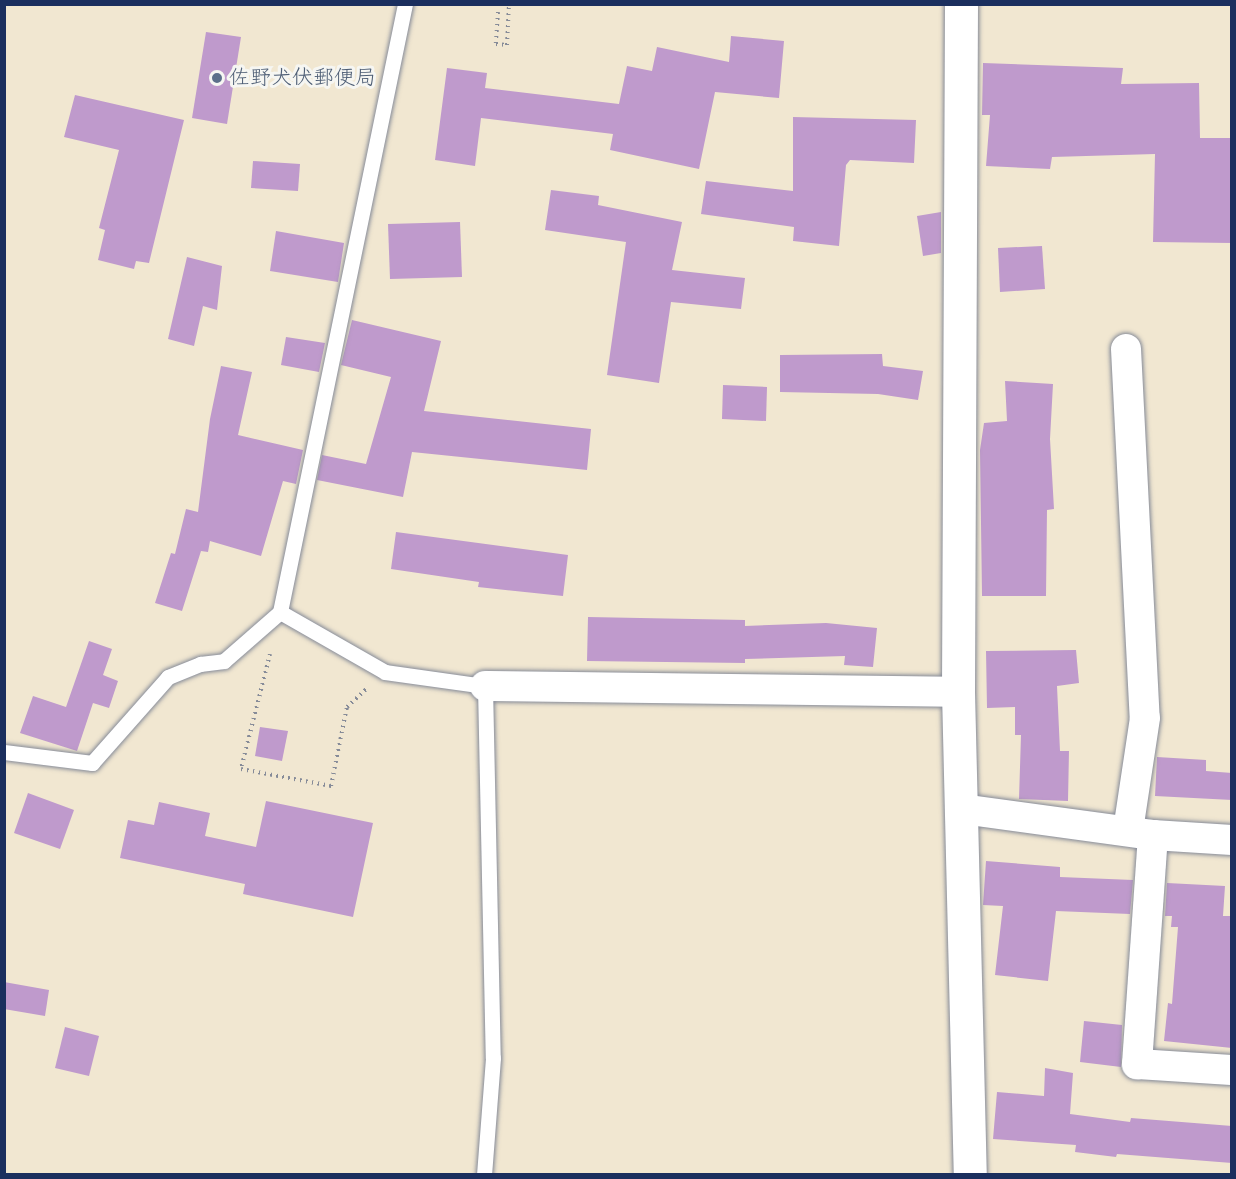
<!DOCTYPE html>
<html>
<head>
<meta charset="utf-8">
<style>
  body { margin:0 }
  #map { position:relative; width:1236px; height:1179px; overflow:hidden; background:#f1e7d1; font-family:"Architects Daughter","Klee One",sans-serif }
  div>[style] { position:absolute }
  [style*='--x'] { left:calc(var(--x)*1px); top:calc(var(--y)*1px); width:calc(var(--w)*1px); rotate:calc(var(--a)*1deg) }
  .building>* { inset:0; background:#bf9acc }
  .path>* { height:4px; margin-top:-2px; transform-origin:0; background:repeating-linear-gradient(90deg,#868b98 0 1.5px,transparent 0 6px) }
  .roads { filter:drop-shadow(0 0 2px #868b98) drop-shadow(0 0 2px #868b98) }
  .lane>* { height:15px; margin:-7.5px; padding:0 7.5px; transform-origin:7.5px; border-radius:7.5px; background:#fff }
  .street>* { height:30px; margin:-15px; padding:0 15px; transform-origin:15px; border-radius:15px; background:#fff }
  .secondary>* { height:33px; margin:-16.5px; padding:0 16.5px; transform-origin:16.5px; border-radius:16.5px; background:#fff }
  .dots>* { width:16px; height:16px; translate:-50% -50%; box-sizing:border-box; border:3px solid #f6f6f2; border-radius:50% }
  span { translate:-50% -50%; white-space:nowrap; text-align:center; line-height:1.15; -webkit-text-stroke:6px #f6f6f2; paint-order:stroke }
  .service-label { font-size:21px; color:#4e5e75 }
  .left { translate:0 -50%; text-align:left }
  .frame { position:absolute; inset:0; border:6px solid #1b2f5e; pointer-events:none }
</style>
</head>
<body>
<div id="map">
  <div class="building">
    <div style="clip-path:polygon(206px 32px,241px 37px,227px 124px,192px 118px)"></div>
    <div style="clip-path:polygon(731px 36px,784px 41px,779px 98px,715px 92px,699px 169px,610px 150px,613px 134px,481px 118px,475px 166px,435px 160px,447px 68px,487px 73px,485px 88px,619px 104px,627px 66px,652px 71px,657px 47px,729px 62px)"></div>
    <div style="clip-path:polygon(983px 63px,1123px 68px,1121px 84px,1199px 83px,1200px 138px,1232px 138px,1232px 243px,1153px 242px,1155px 154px,1052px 157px,1050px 169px,986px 166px,990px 115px,982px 115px)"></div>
    <div style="clip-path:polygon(75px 95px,184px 120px,149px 263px,136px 261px,134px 269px,98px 260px,105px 230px,99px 228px,119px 150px,64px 137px)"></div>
    <div style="clip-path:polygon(793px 117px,916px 120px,914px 163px,850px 160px,846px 165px,839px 246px,793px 241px,794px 227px,701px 214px,706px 181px,793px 191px)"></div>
    <div style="clip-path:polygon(253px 161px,300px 164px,298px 191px,251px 188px)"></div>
    <div style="clip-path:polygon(551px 190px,599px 196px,598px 205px,682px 222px,672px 270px,745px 278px,741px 309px,671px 302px,659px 383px,607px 375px,626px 242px,545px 230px)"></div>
    <div style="clip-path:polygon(941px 212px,941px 253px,923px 256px,917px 216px)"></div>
    <div style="clip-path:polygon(460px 222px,462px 277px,390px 279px,388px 224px)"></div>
    <div style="clip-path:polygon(276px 231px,344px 243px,338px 282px,270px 271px)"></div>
    <div style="clip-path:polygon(1042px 246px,1045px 289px,1000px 292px,998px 248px)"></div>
    <div style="clip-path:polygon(187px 257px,222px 266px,217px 310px,203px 306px,194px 346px,168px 339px)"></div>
    <div style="clip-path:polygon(352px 320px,441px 341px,424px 411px,591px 429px,587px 470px,412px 452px,403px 497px,317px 480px,322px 455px,366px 464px,391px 377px,341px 365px)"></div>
    <div style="clip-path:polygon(286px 337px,325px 343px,319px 372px,281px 365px)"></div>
    <div style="clip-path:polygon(882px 354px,883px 366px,923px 371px,918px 400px,878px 394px,780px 392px,780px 355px)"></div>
    <div style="clip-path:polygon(221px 366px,252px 372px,238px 435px,303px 450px,296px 484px,283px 481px,261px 556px,210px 541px,208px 552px,201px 551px,182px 611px,155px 603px,171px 553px,175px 554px,186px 509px,198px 512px,210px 419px)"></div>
    <div style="clip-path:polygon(1005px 381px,1053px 384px,1050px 439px,1054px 509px,1047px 510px,1046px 596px,982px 596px,980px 450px,984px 423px,1007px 421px)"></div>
    <div style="clip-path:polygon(723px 385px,767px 387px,766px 421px,722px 419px)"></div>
    <div style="clip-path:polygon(396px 532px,568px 555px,563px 596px,478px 587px,479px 582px,391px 569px)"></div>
    <div style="clip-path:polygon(588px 617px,745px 620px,745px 626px,826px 623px,877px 628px,873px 667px,844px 665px,845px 656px,745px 659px,745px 663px,587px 661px)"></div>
    <div style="clip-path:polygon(89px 641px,112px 649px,103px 675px,118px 681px,109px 708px,93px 703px,77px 751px,20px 733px,33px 696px,66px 707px)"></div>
    <div style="clip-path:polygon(1076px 650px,1079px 683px,1057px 686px,1060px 751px,1069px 751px,1068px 801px,1019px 799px,1021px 735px,1015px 735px,1015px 707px,987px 708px,986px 651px)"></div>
    <div style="clip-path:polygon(260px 727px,288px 731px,282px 761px,255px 756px)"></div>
    <div style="clip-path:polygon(1157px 757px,1206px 760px,1206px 771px,1232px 773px,1232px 800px,1155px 796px)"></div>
    <div style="clip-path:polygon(28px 793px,74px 810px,60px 849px,14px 833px)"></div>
    <div style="clip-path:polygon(266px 801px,373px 823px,353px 917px,243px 894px,245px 884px,120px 858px,128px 820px,154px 825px,159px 802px,210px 813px,205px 836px,256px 847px)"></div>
    <div style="clip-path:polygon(986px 861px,1060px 867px,1060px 877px,1133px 880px,1130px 914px,1056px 911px,1048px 981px,995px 975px,1003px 906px,983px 905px)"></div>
    <div style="clip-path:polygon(1167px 883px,1225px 886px,1223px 916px,1232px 916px,1232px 1048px,1164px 1041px,1168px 1003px,1172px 1004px,1178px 927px,1171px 927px,1172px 916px,1165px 916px)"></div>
    <div style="clip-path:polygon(4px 982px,49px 990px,45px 1016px,4px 1009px)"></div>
    <div style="clip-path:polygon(1084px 1021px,1122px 1025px,1121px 1067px,1080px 1062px)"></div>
    <div style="clip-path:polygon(65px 1027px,99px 1036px,89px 1076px,55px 1068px)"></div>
    <div style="clip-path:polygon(1045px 1068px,1073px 1073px,1070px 1114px,1130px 1122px,1131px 1118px,1232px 1126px,1232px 1163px,1117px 1154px,1116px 1157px,1075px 1152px,1076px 1145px,993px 1139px,997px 1092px,1044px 1096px)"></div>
  </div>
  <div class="path">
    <div style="--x:498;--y:12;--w:32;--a:94"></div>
    <div style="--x:496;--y:44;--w:11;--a:5"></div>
    <div style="--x:507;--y:45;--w:41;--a:-87.2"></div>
    <div style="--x:270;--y:654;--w:119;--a:104.2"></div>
    <div style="--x:241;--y:769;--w:92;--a:10.7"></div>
    <div style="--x:331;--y:786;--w:81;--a:-78.6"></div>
    <div style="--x:347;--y:707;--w:26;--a:-43"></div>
  </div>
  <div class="roads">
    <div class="lane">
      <div style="--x:405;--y:4;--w:621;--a:101.62"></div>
      <div style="--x:280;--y:612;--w:121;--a:29.7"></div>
      <div style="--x:385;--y:672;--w:101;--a:8"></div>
      <div style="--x:485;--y:686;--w:372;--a:88.8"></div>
      <div style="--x:493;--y:1058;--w:116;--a:94.4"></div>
      <div style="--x:4;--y:752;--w:89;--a:7.1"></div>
      <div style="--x:92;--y:763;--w:115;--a:-48.5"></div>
      <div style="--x:168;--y:677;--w:35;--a:-22"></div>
      <div style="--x:200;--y:664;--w:24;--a:-7"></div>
      <div style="--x:224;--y:661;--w:74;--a:-41.2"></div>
    </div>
    <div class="street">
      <div style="--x:1126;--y:349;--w:369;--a:87.1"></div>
      <div style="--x:1145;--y:718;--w:114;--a:98.6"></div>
      <div style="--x:485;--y:686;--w:473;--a:0.7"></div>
      <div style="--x:962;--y:809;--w:193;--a:7.8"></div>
      <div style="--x:1153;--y:835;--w:79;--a:3.6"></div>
      <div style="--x:1153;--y:835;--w:230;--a:94"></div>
      <div style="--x:1137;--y:1064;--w:95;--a:3.6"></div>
    </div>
    <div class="secondary">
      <div style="--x:961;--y:4;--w:688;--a:90.25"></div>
      <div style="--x:958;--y:692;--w:482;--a:88.6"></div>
    </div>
  </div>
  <div class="dots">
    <div style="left:217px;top:78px;background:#5c6f8a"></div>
  </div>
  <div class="service-label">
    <span class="left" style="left:229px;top:78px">佐野犬伏郵便局</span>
  </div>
  <div class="frame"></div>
</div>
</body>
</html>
